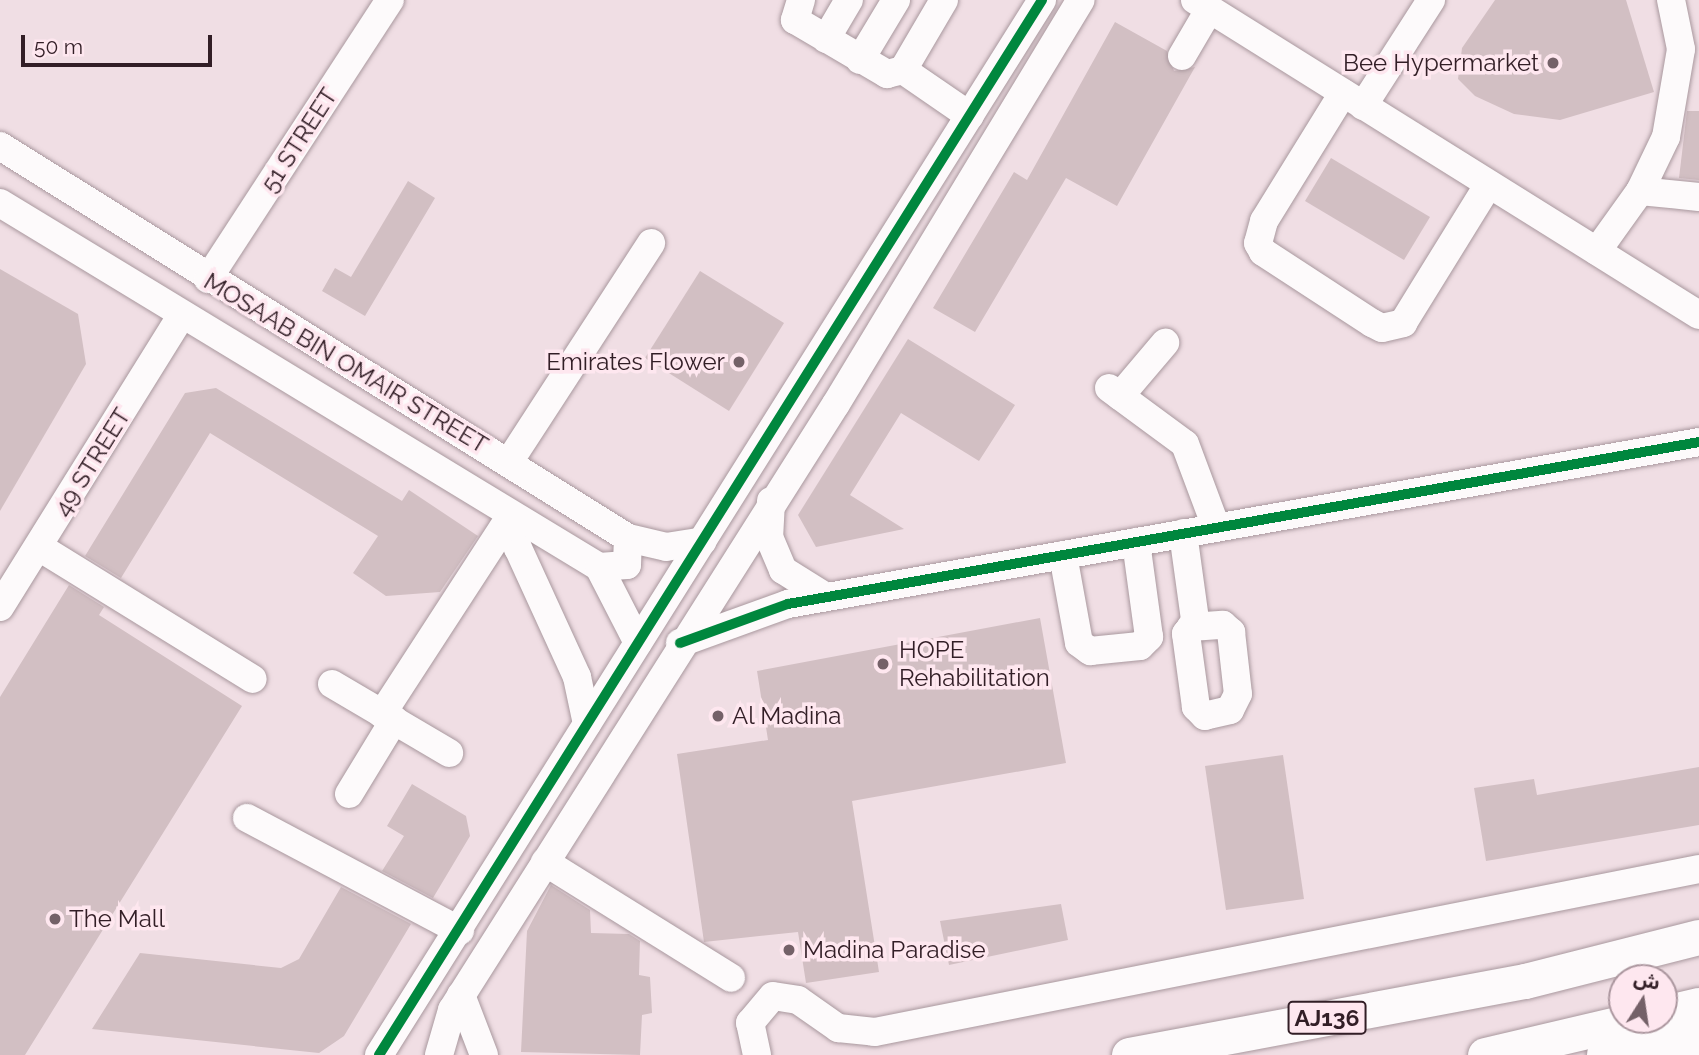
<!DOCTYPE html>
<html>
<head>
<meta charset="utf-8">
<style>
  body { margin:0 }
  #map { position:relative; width:1699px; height:1055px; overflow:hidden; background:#f0dee4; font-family:Raleway,"Noto Sans Arabic",sans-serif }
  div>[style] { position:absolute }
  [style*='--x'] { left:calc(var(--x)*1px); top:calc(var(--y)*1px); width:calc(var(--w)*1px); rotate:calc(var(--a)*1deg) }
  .building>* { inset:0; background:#d2bfc3 }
  .roads { filter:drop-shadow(0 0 2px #a9989e) drop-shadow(0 0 2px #a9989e) }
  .minor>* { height:28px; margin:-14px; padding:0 14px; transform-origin:14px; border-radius:14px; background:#fdfafb }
  .major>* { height:35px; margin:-17.5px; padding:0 17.5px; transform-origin:17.5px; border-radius:17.5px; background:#fdfafb }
  .highway>* { height:38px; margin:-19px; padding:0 19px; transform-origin:19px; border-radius:19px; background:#fdfafb }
  .cycleway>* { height:10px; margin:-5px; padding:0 5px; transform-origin:5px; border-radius:5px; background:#00873e }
  .dots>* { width:19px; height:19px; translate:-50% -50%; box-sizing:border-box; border:4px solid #fee7ef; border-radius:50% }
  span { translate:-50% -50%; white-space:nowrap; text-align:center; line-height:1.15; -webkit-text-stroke:7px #fee7ef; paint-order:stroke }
  .shield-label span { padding:2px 5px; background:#fee7ef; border:2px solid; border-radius:5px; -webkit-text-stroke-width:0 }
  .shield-label { font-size:23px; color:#321e26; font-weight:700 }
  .poi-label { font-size:24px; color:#321e26 }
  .right { translate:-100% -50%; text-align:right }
  .left { translate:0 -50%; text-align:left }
  .street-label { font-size:24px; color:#321e26 }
  .north { position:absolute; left:1608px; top:964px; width:70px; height:70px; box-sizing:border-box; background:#fee7ef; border:2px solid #ac979f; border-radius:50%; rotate:12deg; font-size:19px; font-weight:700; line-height:28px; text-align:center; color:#321e26 }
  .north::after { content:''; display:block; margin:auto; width:24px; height:32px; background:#746168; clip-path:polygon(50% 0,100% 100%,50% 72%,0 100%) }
  .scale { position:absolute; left:21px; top:35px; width:191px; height:32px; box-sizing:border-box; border:4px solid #321e26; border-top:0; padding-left:9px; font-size:21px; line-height:24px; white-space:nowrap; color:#321e26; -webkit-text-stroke:5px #fee7ef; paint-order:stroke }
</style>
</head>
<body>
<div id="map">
  <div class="building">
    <div style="clip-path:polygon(1495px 0,1626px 0,1654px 92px,1560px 120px,1514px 114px,1475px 96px,1458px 79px,1462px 48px)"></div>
    <div style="clip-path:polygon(1115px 22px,1167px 51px,1174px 71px,1195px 67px,1117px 206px,1066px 178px,975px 332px,933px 308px,1014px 172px,1027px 180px)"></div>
    <div style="clip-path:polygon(1687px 111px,1699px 111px,1699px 180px,1679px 178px)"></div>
    <div style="clip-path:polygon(1331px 158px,1430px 217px,1404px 260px,1305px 201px)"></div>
    <div style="clip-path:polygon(408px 181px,435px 198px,365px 316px,322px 291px,335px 268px,351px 277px)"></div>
    <div style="clip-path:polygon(0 269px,78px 314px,86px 364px,0 511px)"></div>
    <div style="clip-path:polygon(700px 271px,784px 323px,729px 411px,645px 358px)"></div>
    <div style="clip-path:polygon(908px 339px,1015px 405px,979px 461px,901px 413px,850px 495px,904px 529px,816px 547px,798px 515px)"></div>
    <div style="clip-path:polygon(216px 388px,402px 501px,409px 490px,478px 536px,440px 592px,386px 596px,353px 573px,378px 536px,210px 433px,121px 578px,85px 556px,185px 393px)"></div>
    <div style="clip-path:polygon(69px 585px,104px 607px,99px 615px,242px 706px,25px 1055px,0 1055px,0 697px)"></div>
    <div style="clip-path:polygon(1040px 618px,1066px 763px,852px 801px,879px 972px,806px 983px,798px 932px,704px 942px,677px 754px,768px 740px,757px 671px)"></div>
    <div style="clip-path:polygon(1283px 755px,1304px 899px,1226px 910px,1205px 766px)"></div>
    <div style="clip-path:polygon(1699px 767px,1699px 825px,1486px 861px,1474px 788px,1534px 779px,1537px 795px)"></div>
    <div style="clip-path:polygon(412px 784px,466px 816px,470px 836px,433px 898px,382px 871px,404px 836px,387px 826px)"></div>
    <div style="clip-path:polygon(551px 885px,590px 910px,591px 933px,629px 934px,640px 941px,639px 975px,650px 977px,652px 1013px,642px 1015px,640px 1055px,521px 1052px,527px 931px)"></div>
    <div style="clip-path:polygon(341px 887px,411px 924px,344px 1036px,319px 1053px,92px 1029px,140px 953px,281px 968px,299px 959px)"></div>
    <div style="clip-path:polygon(1061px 904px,1068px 940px,949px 965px,940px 921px)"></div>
  </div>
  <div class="roads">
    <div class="minor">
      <div style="--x:801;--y:0;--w:21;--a:107"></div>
      <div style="--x:795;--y:20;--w:107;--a:30.4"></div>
      <div style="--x:887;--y:74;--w:16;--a:-14"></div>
      <div style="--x:903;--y:70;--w:81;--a:-59.6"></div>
      <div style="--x:1195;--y:0;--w:594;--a:32.01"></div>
      <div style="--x:826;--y:39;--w:45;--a:-59.5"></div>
      <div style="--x:1182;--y:56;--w:53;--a:-59.6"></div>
      <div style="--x:860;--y:60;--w:70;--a:-59"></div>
      <div style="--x:903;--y:70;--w:81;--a:34.5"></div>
      <div style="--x:1343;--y:93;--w:150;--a:121.7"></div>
      <div style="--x:1264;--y:221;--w:23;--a:105"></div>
      <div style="--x:1258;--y:243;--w:10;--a:61"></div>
      <div style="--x:1263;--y:252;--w:130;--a:33.1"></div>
      <div style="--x:1372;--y:323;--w:11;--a:27"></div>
      <div style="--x:1382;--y:328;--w:22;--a:-13"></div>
      <div style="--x:1403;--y:323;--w:163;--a:-58.3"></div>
      <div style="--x:1363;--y:106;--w:126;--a:-57.3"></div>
      <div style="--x:0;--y:146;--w:740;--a:31.97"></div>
      <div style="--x:628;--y:538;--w:39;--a:13"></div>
      <div style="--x:666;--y:547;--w:37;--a:-9"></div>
      <div style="--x:1640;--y:191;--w:59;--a:5.8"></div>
      <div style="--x:0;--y:203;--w:701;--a:31.29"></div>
      <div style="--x:599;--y:567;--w:85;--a:62.8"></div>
      <div style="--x:1597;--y:251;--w:74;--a:-54.4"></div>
      <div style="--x:1640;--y:191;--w:60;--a:-64.3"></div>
      <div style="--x:1666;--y:137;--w:89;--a:-80.3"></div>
      <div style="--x:1681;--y:49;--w:50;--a:-101.5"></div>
      <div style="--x:208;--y:279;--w:333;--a:-56.9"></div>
      <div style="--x:1109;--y:388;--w:94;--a:36.4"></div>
      <div style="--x:1185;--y:444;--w:89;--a:69.5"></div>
      <div style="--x:1120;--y:396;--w:70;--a:-49.7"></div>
      <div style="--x:509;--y:462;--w:261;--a:-57"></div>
      <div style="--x:771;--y:501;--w:36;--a:93"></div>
      <div style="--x:769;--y:537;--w:36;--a:67"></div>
      <div style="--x:783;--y:570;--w:51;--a:32.1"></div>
      <div style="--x:510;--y:517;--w:32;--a:76"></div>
      <div style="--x:518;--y:548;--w:142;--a:65.4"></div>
      <div style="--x:577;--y:677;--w:48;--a:78"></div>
      <div style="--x:1183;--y:533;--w:95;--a:82.1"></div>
      <div style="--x:39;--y:547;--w:251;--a:31.7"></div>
      <div style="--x:1063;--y:555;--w:89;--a:79.7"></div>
      <div style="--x:1079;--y:643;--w:14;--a:36"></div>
      <div style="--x:1090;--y:651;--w:50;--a:-5.7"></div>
      <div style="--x:1140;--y:646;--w:13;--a:-45"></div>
      <div style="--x:1149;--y:637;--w:96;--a:-97.8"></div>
      <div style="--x:599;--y:567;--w:28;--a:-4"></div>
      <div style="--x:627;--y:565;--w:27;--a:-88"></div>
      <div style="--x:0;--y:607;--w:344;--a:-58.1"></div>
      <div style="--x:1223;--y:625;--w:11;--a:41"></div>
      <div style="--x:1231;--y:632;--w:62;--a:83.6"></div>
      <div style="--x:1238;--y:694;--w:18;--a:117"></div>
      <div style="--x:1230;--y:710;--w:26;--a:167"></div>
      <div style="--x:1205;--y:716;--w:13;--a:-135"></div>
      <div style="--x:1196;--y:707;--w:74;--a:-97.8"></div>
      <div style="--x:1186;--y:634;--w:9;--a:-54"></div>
      <div style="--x:1191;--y:627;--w:32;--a:-4"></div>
      <div style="--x:680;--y:643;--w:115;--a:-19.9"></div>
      <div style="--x:788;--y:604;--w:925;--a:-10.08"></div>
      <div style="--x:332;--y:684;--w:136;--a:30.5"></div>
      <div style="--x:382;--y:714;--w:235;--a:-57"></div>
      <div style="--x:349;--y:794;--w:87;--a:-58.7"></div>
      <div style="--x:247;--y:818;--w:241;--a:27.9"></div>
      <div style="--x:545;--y:862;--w:219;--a:31.9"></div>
      <div style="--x:461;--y:995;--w:64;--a:69"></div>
      <div style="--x:379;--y:1055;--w:1246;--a:-57.85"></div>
      <div style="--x:439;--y:1055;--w:47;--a:-73.9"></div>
      <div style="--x:452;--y:1010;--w:717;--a:-57.64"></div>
      <div style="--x:836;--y:404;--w:472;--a:-58.8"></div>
      <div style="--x:757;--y:1055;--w:33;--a:-102"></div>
      <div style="--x:750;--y:1023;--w:35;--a:-50"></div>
      <div style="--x:773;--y:996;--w:25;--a:9"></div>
      <div style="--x:798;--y:1000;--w:49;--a:35"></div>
      <div style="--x:838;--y:1028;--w:37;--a:6"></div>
      <div style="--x:875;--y:1032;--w:840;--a:-11.19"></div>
    </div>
    <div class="major">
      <div style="--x:1664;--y:1013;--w:36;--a:-13"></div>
      <div style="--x:1129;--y:1055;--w:403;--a:-10.6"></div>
      <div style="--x:1525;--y:981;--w:179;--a:-14.2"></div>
      <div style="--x:1485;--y:1055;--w:153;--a:-13.2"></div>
    </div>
    <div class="highway">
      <div style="--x:1606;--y:1055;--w:95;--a:-10.4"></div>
    </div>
  </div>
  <div class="cycleway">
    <div style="--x:680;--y:643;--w:115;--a:-19.9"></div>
    <div style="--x:788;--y:604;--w:925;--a:-10.08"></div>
    <div style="--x:379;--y:1055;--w:1246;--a:-57.85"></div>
  </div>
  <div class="dots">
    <div style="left:1553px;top:63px;background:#746168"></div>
    <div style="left:739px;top:362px;background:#746168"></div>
    <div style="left:883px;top:664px;background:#746168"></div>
    <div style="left:718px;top:716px;background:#746168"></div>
    <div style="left:55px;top:919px;background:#746168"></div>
    <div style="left:789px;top:950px;background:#746168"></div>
  </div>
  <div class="shield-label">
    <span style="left:1327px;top:1018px">AJ136</span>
  </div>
  <div class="poi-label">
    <span class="right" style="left:1539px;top:63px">Bee Hypermarket</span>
    <span class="right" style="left:725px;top:362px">Emirates Flower</span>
    <span class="left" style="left:899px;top:664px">HOPE<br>Rehabilitation</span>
    <span class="left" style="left:732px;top:716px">Al Madina</span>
    <span class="left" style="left:69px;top:919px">The Mall</span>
    <span class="left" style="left:803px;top:950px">Madina Paradise</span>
  </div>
  <div class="street-label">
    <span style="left:299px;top:140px;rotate:-57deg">51 STREET</span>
    <span style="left:346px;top:363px;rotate:31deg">MOSAAB BIN OMAIR STREET</span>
    <span style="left:92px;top:462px;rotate:-58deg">49 STREET</span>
  </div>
  <div class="north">ش</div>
  <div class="scale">50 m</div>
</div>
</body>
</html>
